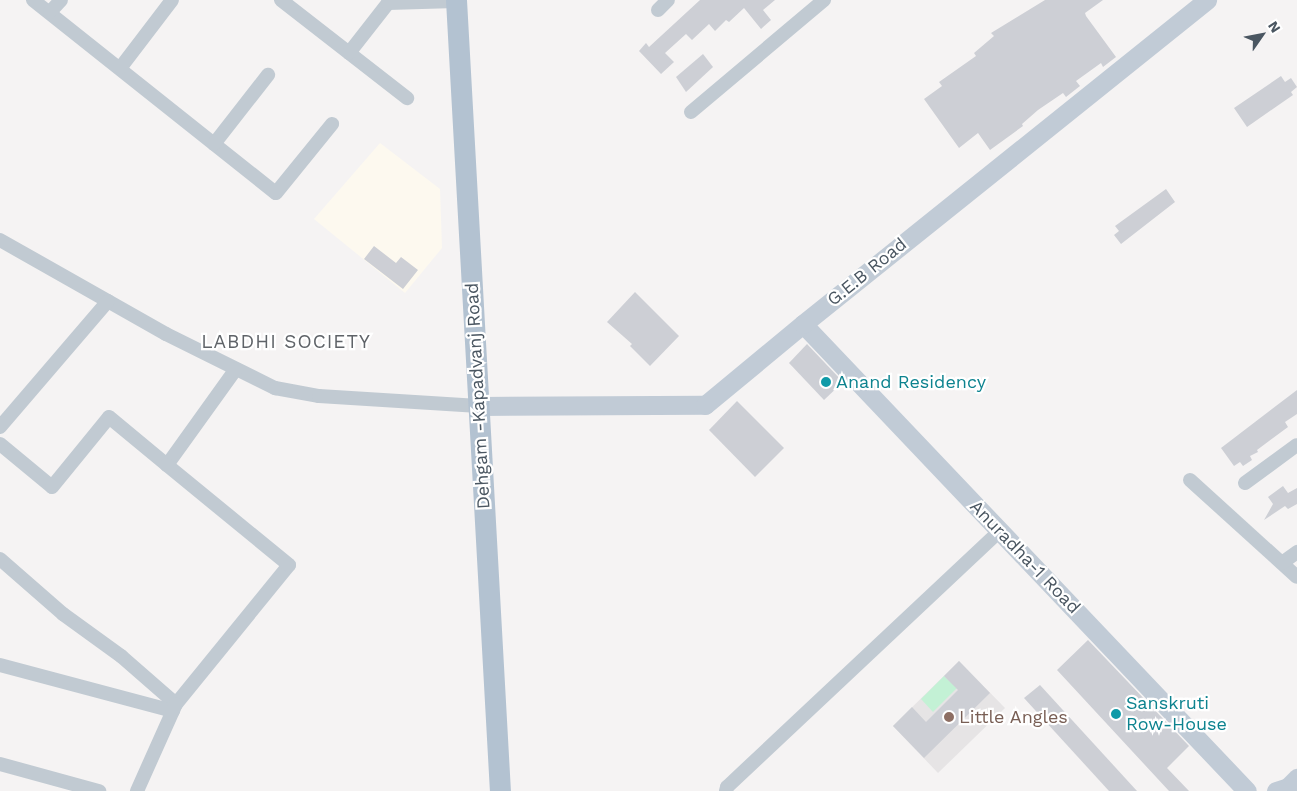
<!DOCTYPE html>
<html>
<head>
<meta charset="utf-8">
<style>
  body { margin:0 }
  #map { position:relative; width:1297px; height:791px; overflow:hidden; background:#f5f3f3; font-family:"Work Sans",sans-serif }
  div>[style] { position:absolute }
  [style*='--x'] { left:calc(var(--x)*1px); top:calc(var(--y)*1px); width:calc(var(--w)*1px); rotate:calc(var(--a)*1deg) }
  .commercial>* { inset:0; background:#fdf9ef }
  .education>* { inset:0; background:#e6e4e5 }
  .green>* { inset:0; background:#c3f1d5 }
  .building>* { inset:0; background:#cdcfd5 }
  .street>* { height:14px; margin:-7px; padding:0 7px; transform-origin:7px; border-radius:7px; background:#c1cad2 }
  .secondary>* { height:19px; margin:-9.5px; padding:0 9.5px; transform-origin:9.5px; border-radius:9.5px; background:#c1cbd6 }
  .primary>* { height:21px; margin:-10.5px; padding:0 10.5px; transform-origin:10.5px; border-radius:10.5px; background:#b3c2d1 }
  .dots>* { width:14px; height:14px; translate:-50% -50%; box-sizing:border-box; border:2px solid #fff; border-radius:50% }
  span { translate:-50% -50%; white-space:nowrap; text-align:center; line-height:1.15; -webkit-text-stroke:4.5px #fff; paint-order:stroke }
  .street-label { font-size:18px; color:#4a5661 }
  .culture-label { font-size:18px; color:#0d838f }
  .left { translate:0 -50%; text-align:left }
  .education-label { font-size:18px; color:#785e54 }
  .neighbourhood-label { font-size:19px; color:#5f6368; letter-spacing:1px }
  .north { position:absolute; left:1237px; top:10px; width:50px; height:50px; -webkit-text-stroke:4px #fff; paint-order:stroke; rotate:57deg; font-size:14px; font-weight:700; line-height:20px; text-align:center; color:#4a5661 }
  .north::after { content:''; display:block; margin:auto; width:18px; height:22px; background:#4a5661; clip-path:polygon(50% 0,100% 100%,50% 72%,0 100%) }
</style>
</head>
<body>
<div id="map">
  <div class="commercial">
    <div style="clip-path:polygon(380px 143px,440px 189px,442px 248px,405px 293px,314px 219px)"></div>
  </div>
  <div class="education">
    <div style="clip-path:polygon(959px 661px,1005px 708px,938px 773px,893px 726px)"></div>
  </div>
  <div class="green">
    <div style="clip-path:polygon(944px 676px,957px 688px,933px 712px,921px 699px)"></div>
  </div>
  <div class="building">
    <div style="clip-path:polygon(700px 0,775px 0,763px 10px,771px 20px,761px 29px,744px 8px,729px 22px,726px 20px,715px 31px,709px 24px,692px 40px,686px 34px,665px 53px,674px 62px,661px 74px,639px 51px,646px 43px,649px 47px)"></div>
    <div style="clip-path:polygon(1045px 0,1103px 0,1085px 13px,1086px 16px,1116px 57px,1103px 67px,1101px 63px,1076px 81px,1080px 86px,1066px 97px,1063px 93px,1038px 110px,1022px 124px,1023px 126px,990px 150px,978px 133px,959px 148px,924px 99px,942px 86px,939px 82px,976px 56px,974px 53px,994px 36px,991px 33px)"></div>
    <div style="clip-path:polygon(703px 54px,713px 67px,686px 92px,676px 77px)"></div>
    <div style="clip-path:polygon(1281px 76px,1285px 82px,1291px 78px,1297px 87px,1291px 92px,1293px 95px,1247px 127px,1234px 108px)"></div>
    <div style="clip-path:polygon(1166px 189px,1175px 202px,1121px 244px,1114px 235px,1119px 231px,1115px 226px)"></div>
    <div style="clip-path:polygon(374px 246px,396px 263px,401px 257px,418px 270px,403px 289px,364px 259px)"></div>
    <div style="clip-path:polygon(635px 292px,679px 336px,650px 366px,630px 346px,632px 344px,607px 322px)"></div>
    <div style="clip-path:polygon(807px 344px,843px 382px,824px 400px,789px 363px)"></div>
    <div style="clip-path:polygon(1297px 390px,1297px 414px,1285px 422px,1288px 427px,1257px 450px,1258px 452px,1250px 456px,1252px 460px,1243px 466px,1240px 462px,1234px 466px,1221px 448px)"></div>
    <div style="clip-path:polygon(737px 401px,784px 448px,755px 477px,709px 430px)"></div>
    <div style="clip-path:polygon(1283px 486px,1288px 493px,1297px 488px,1297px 504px,1288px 509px,1285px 506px,1264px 520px,1273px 504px,1268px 497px)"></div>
    <div style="clip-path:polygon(1088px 640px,1189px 746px,1167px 768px,1189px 791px,1169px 791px,1057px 670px)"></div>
    <div style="clip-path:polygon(959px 661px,990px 693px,924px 758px,893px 726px,912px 707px,926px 722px,958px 690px,944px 676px)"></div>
    <div style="clip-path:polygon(1040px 685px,1137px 791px,1109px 791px,1024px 698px)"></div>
  </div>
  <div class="street">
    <div style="--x:33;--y:0;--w:310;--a:38.5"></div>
    <div style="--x:276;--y:193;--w:89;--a:-50.9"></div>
    <div style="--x:281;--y:0;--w:160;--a:37.9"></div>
    <div style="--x:658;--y:10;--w:14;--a:-45"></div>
    <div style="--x:50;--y:12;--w:16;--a:-47"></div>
    <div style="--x:349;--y:53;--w:63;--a:-52"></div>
    <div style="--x:388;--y:3;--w:68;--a:-1.7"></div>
    <div style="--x:121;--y:67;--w:84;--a:-52.7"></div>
    <div style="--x:691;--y:112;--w:174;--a:-40.1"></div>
    <div style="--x:214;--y:144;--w:88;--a:-52"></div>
    <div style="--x:0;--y:240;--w:191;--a:29.5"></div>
    <div style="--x:166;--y:334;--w:122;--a:26.4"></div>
    <div style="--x:275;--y:388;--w:45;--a:10.3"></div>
    <div style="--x:319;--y:396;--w:160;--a:3.6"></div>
    <div style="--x:0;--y:427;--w:166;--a:-49.4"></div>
    <div style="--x:0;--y:444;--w:67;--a:39.6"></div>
    <div style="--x:52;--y:487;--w:90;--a:-50.8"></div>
    <div style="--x:109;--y:417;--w:75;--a:39.6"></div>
    <div style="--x:167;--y:465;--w:118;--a:-54.3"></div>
    <div style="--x:1190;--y:480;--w:144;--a:42.2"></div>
    <div style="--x:1245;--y:483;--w:64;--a:-36.2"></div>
    <div style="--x:0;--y:559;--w:84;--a:41.1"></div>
    <div style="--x:63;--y:614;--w:72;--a:35.9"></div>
    <div style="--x:121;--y:656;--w:73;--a:41.1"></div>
    <div style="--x:176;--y:704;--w:179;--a:-50.9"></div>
    <div style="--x:289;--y:565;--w:158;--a:-140.7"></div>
    <div style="--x:1282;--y:563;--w:19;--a:-36"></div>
    <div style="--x:0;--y:665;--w:179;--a:14.9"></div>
    <div style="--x:0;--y:764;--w:103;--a:15.3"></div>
    <div style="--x:137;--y:791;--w:95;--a:-65.9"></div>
    <div style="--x:726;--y:791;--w:4;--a:-76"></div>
    <div style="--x:727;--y:787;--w:374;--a:-43.2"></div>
  </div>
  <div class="secondary">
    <div style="--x:803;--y:324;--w:644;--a:46.45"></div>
    <div style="--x:479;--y:406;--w:226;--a:-0.3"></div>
    <div style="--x:705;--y:405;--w:127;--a:-39.6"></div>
    <div style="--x:803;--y:324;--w:518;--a:-38.73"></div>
    <div style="--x:1276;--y:791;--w:13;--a:-18"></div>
    <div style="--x:1288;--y:787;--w:13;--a:-45"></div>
  </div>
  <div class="primary">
    <div style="--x:456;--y:0;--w:792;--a:86.82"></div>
  </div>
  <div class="dots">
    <div style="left:826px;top:382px;background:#0f9aa8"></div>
    <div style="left:1116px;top:714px;background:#0f9aa8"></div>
    <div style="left:949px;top:717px;background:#8d6e63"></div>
  </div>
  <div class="street-label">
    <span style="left:867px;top:272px;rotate:-39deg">G.E.B Road</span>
    <span style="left:478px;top:396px;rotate:-93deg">Dehgam -Kapadvanj Road</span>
    <span style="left:1025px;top:557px;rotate:46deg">Anuradha-1 Road</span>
  </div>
  <div class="culture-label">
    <span class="left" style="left:836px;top:382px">Anand Residency</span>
    <span class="left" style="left:1126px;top:714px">Sanskruti<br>Row-House</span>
  </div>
  <div class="education-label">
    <span class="left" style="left:959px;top:717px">Little Angles</span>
  </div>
  <div class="neighbourhood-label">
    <span style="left:286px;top:342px">LABDHI SOCIETY</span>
  </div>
  <div class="north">N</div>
</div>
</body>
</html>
